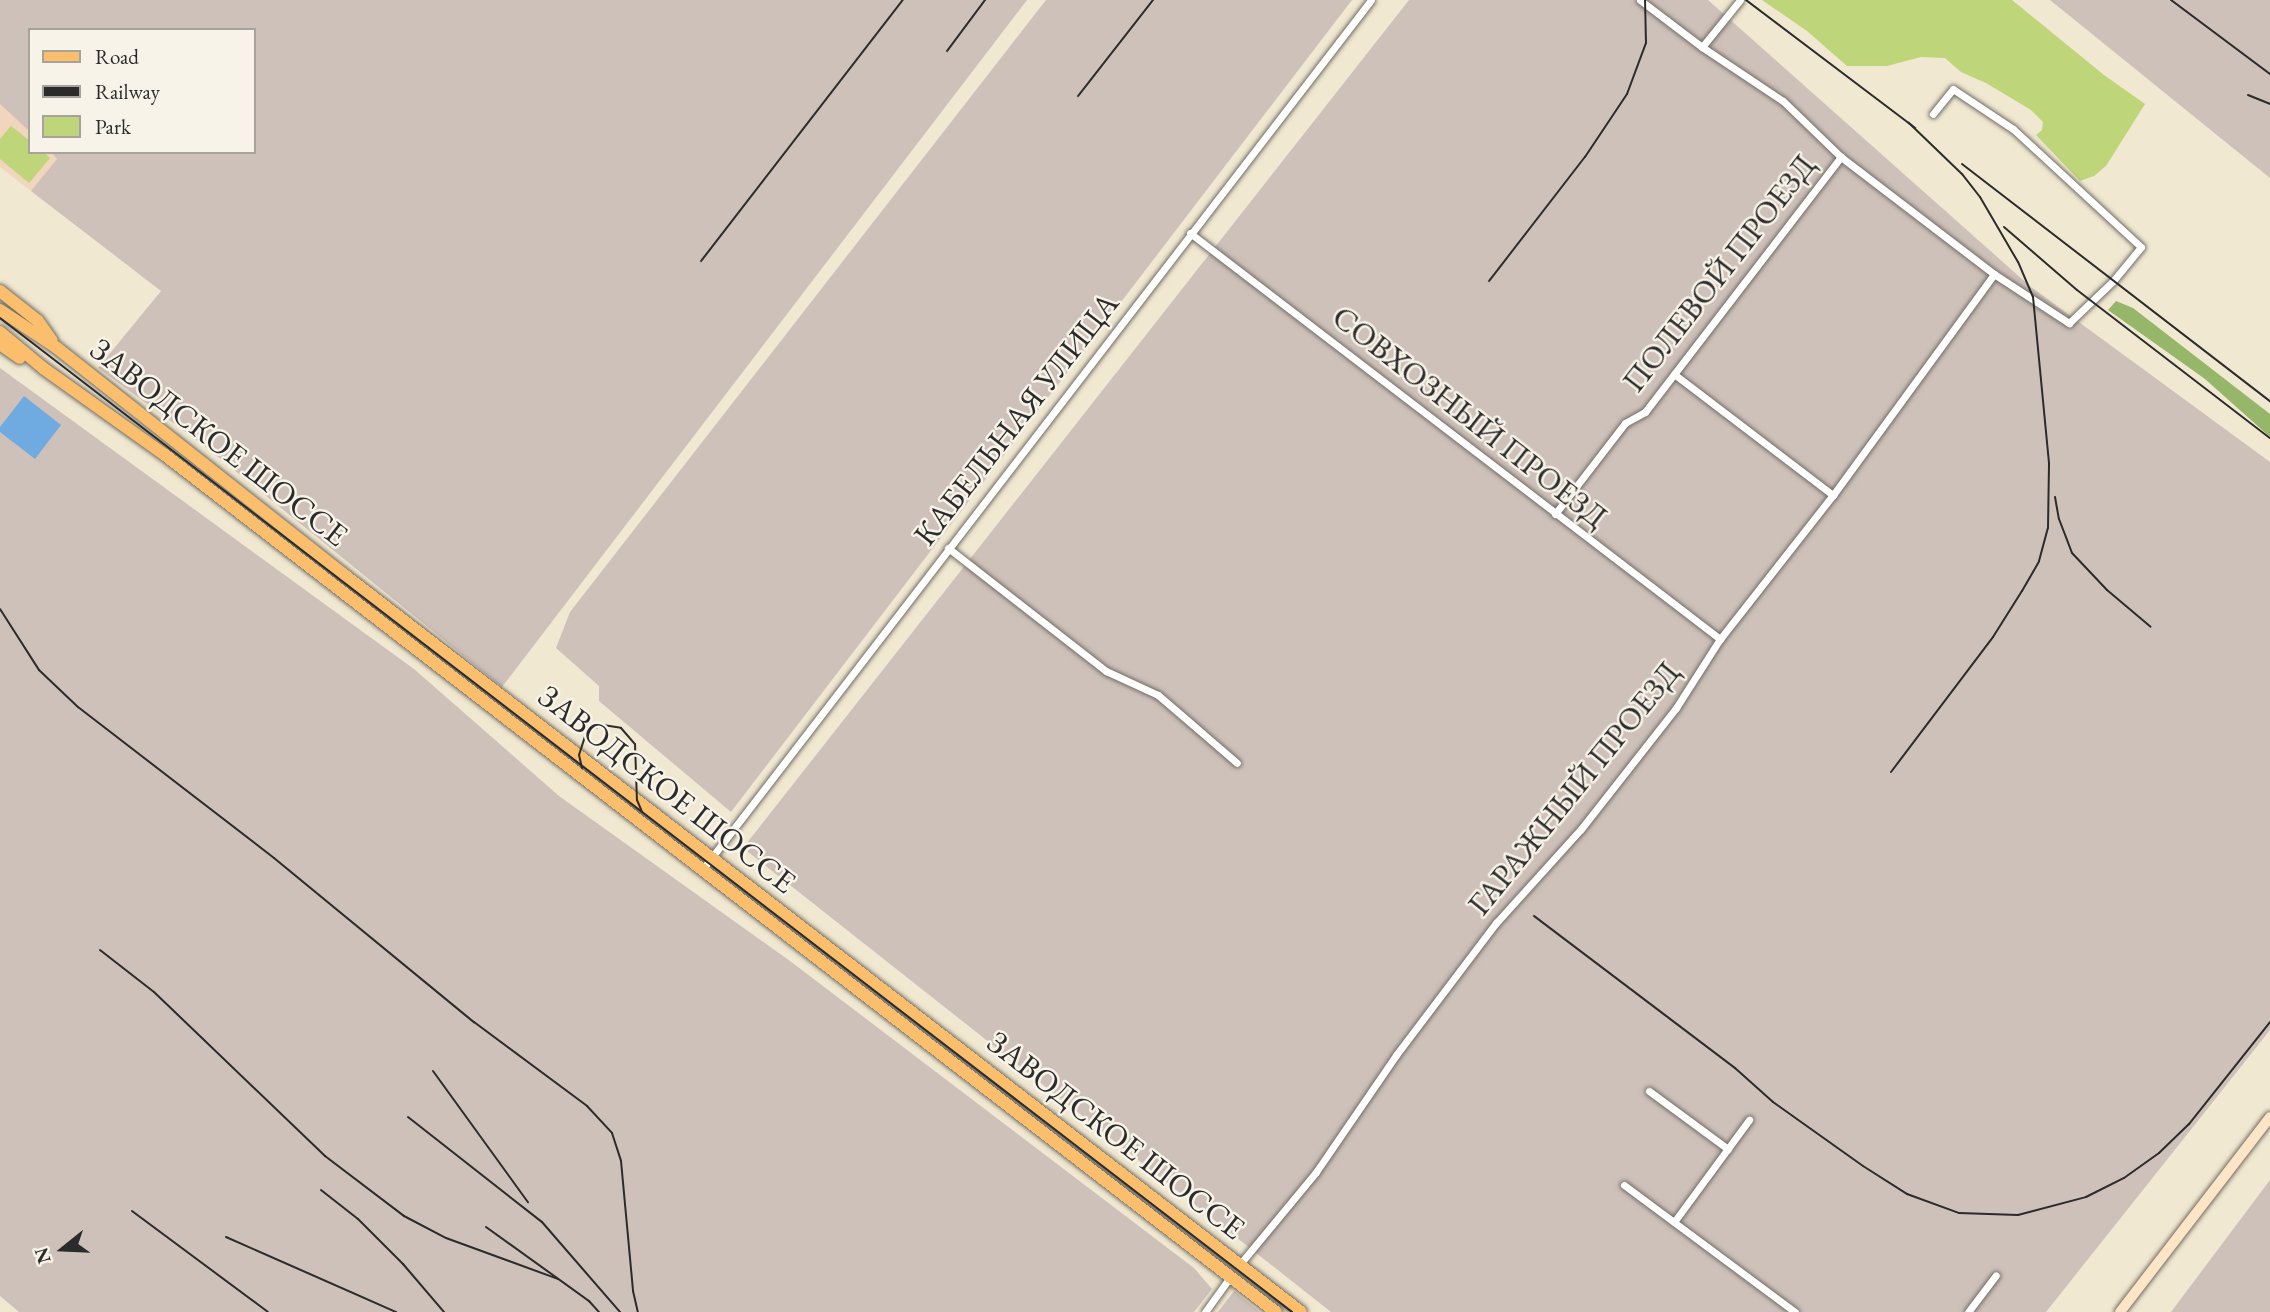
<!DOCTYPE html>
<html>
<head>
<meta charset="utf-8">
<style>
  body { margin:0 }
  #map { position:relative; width:2270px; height:1312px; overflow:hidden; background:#f1e8d1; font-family:"EB Garamond",serif }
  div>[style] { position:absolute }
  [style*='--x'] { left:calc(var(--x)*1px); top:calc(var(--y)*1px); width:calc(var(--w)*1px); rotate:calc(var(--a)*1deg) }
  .built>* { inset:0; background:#f1d5bd }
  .industrial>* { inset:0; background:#cec1ba }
  .green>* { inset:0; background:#bed579 }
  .forest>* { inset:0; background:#96b669 }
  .water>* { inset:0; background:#6faae0 }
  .roads { filter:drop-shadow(0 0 2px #706d65) drop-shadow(0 0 2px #706d65) }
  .street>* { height:7px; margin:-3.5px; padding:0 3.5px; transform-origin:3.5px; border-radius:3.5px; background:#fff }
  .secondary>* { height:10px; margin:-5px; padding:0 5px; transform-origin:5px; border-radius:5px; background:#fde5c5 }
  .primary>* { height:12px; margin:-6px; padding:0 6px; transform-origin:6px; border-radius:6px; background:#fabe6d }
  .tram>* { height:2px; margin:-1px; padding:0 1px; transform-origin:1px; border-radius:1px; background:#2b2b2b }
  .rail>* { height:2px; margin:-1px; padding:0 1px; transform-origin:1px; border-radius:1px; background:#2b2b2b }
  span { translate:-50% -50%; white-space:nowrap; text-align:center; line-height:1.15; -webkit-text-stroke:5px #f7f3e8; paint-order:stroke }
  .street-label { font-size:32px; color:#2b2b2b }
  .legend { position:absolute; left:28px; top:28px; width:228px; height:126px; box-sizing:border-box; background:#f7f3e8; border:2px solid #a5a39c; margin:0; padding:9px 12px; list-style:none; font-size:21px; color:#2b2b2b }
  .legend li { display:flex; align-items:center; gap:14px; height:35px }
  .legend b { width:35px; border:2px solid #a5a39c }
  .north { position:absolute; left:28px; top:1214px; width:70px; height:70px; -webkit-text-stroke:5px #f7f3e8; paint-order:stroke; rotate:252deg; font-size:19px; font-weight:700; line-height:28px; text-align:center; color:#2b2b2b }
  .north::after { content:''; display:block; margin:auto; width:24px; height:32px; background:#2b2b2b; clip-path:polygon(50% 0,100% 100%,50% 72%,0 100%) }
</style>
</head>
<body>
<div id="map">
  <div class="built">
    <div style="clip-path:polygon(0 104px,30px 132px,30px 152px,51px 152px,58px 159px,31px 191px,0 167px)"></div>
  </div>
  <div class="industrial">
    <div style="clip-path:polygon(0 0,1027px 0,502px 687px,202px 444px,98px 368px,161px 291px,31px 191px,57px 159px,51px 152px,254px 152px,254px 30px,30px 30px,30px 132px,0 104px)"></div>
    <div style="clip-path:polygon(1046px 0,1352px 0,731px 812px,599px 701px,599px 686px,556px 648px,570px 612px)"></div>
    <div style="clip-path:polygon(1409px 0,1708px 0,2031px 287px,2270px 462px,2270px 1030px,2046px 1312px,1331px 1312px,743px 848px)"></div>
    <div style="clip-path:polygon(2050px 0,2270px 0,2270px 178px)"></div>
    <div style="clip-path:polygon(0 368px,414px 669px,559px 796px,790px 961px,1194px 1268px,1212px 1289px,1194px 1312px,19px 1312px,0 1296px)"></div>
    <div style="clip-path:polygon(2270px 1180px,2270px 1312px,2171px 1312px)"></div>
    <div style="clip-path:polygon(1234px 1291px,1260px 1312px,1218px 1312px)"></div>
  </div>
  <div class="green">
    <div style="clip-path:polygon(1762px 0,2012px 0,2104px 75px,2145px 104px,2106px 166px,2094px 176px,2080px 181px,2036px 135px,2042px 130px,2043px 122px,2031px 110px,1986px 83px,1961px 72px,1945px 58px,1921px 57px,1887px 66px,1847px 66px,1807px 31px)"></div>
    <div style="clip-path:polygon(11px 126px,30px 141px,30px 152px,44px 152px,50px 158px,29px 183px,0 159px,0 139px)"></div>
  </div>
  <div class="forest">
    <div style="clip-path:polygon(2116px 301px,2133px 308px,2270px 414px,2270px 437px,2205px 379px,2108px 310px)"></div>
  </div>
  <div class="water">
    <div style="clip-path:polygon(24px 396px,61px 425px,35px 459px,0 432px,0 427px)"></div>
  </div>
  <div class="roads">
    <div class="street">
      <div style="--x:1640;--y:0;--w:78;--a:37.2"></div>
      <div style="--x:1702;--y:47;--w:97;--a:33.7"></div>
      <div style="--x:1783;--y:101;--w:81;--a:44"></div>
      <div style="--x:1841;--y:157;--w:193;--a:37.4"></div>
      <div style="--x:1994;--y:274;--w:90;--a:33.2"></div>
      <div style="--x:2069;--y:323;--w:61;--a:-43.7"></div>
      <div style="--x:2113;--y:281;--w:44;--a:-50.5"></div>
      <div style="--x:2141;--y:247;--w:174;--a:-137.3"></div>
      <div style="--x:2013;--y:129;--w:72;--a:-146.3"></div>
      <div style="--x:1953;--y:89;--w:32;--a:129"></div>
      <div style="--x:1702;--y:47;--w:60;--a:-51"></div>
      <div style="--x:1190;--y:233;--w:668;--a:37.45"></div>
      <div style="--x:1674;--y:374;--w:200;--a:37.3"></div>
      <div style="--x:1555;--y:514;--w:115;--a:-52.4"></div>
      <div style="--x:1625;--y:423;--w:23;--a:-29"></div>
      <div style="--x:1645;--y:412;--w:322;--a:-52.5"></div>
      <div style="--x:948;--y:548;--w:200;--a:37.9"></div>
      <div style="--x:1106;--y:671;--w:57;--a:24.8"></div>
      <div style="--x:1158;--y:695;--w:104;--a:40.7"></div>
      <div style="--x:702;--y:870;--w:1097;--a:-52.44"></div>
      <div style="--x:1649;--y:1091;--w:98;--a:36.3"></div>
      <div style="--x:1624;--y:1185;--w:213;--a:36.6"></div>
      <div style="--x:1674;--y:1222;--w:127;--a:-53.7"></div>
      <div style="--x:1240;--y:1264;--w:119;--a:-50.4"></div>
      <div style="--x:1316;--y:1172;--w:142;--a:-55.6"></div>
      <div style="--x:1396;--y:1055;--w:166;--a:-52.9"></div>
      <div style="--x:1496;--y:923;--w:127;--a:-47.9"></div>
      <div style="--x:1581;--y:829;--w:154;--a:-51.9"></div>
      <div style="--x:1676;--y:708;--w:82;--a:-57.5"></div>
      <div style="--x:1720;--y:639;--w:183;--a:-51.9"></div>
      <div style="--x:1833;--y:495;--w:273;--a:-53.9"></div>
      <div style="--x:1205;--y:1312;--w:44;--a:-54.2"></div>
      <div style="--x:1968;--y:1312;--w:46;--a:-52.9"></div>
    </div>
    <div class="secondary">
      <div style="--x:2120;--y:1312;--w:246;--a:-52.4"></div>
    </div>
    <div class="primary">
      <div style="--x:0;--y:291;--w:48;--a:38.3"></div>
      <div style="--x:38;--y:321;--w:24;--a:55"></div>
      <div style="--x:0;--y:310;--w:69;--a:33.7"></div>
      <div style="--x:57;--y:348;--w:365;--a:38.3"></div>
      <div style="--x:343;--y:574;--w:1209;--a:37.61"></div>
      <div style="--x:0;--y:332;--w:56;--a:39.9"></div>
      <div style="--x:43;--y:368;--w:150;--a:35.5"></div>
      <div style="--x:165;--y:455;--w:1403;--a:37.65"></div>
      <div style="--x:0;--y:344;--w:24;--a:35"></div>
    </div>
  </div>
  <div class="tram">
    <div style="--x:0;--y:318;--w:1630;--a:37.57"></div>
    <div style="--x:582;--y:768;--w:13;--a:-103"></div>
    <div style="--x:579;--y:755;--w:19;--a:-72"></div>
    <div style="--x:585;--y:737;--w:11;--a:-45"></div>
    <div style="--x:593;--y:729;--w:11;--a:-22"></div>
    <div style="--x:603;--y:725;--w:18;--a:9"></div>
    <div style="--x:621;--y:728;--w:21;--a:49"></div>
    <div style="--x:635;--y:744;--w:56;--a:88"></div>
    <div style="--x:637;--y:800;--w:13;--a:67"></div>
  </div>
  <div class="rail">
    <div style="--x:1746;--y:0;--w:212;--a:37.1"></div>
    <div style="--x:2171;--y:0;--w:124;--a:36.8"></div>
    <div style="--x:947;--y:51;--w:64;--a:-53.3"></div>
    <div style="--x:2248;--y:95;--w:24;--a:22"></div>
    <div style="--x:1078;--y:96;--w:122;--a:-52"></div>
    <div style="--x:1962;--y:164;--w:389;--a:37.6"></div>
    <div style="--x:2004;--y:227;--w:96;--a:40.8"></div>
    <div style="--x:2077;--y:290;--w:243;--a:37.5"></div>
    <div style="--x:701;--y:261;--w:330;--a:-52.3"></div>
    <div style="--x:1489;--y:281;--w:157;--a:-52.3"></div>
    <div style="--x:1585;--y:157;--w:76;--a:-56.3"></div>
    <div style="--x:1627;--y:94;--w:54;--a:-69.6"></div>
    <div style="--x:1646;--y:43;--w:43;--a:-91.3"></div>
    <div style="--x:2055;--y:497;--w:22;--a:80"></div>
    <div style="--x:2059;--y:519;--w:36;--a:69"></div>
    <div style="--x:2072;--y:553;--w:51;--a:46.6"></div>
    <div style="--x:2107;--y:590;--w:57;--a:40.1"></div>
    <div style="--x:0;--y:609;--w:72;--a:57.4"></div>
    <div style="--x:39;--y:670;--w:54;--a:43.5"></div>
    <div style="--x:78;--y:707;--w:247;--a:37.6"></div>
    <div style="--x:274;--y:858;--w:259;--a:39.4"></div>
    <div style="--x:474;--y:1022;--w:141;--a:36.6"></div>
    <div style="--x:587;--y:1106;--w:37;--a:47"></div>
    <div style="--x:612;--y:1133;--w:29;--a:72"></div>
    <div style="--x:621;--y:1161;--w:131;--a:84.7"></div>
    <div style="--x:633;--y:1291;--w:22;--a:77"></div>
    <div style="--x:1891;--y:772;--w:169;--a:-52.9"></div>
    <div style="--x:1993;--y:637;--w:54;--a:-57.8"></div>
    <div style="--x:2022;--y:591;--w:34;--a:-60"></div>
    <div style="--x:2039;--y:561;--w:34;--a:-75"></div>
    <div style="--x:2048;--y:528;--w:65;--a:-89.1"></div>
    <div style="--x:2049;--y:463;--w:167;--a:-95.5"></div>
    <div style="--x:2033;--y:297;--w:38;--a:-113"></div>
    <div style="--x:2018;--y:262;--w:75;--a:-120.3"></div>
    <div style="--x:1980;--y:197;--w:29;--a:-128"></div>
    <div style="--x:1962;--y:174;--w:74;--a:-136.1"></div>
    <div style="--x:1534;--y:916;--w:252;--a:37.1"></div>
    <div style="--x:1735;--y:1068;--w:51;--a:41.8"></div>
    <div style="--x:1773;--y:1102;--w:110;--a:35.4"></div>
    <div style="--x:1863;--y:1166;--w:52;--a:32.5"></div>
    <div style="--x:1907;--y:1194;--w:55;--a:20.1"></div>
    <div style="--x:1959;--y:1213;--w:59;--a:1.9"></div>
    <div style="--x:2018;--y:1215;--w:70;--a:-14.8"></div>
    <div style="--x:2086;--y:1197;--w:42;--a:-26.6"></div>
    <div style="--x:2124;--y:1178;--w:43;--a:-35.5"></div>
    <div style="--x:2159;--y:1153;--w:42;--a:-44"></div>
    <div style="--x:2189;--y:1124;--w:130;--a:-51.5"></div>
    <div style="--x:100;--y:950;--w:68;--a:37.9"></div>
    <div style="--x:154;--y:992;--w:237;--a:43.8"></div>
    <div style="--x:325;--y:1156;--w:99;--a:37.2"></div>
    <div style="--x:404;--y:1216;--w:47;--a:27.6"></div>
    <div style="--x:446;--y:1238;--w:119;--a:20.1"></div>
    <div style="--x:433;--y:1071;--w:162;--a:54.1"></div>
    <div style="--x:408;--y:1117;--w:170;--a:38.1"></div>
    <div style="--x:542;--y:1222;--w:119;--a:49.1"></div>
    <div style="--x:321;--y:1190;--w:47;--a:38.1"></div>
    <div style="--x:358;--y:1219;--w:64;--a:45"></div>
    <div style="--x:403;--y:1264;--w:63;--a:49.5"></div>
    <div style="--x:132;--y:1211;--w:169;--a:36.6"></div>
    <div style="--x:486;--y:1227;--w:127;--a:35.7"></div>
    <div style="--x:589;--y:1301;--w:15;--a:48"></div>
    <div style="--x:226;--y:1237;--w:186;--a:23.8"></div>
  </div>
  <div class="street-label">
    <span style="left:1719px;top:273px;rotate:-52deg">ПОЛЕВОЙ ПРОЕЗД</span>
    <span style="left:1470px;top:417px;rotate:38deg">СОВХОЗНЫЙ ПРОЕЗД</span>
    <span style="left:1016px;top:419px;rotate:-52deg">КАБЕЛЬНАЯ УЛИЦА</span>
    <span style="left:219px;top:442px;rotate:38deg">ЗАВОДСКОЕ ШОССЕ</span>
    <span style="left:1574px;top:788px;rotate:-51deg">ГАРАЖНЫЙ ПРОЕЗД</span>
    <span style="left:667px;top:789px;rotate:38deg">ЗАВОДСКОЕ ШОССЕ</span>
    <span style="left:1116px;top:1135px;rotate:38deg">ЗАВОДСКОЕ ШОССЕ</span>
  </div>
  <ul class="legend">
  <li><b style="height:9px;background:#fabe6d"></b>Road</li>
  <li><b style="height:9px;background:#2b2b2b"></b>Railway</li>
  <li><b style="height:19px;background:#bed579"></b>Park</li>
  </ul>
  <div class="north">N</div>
</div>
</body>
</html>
